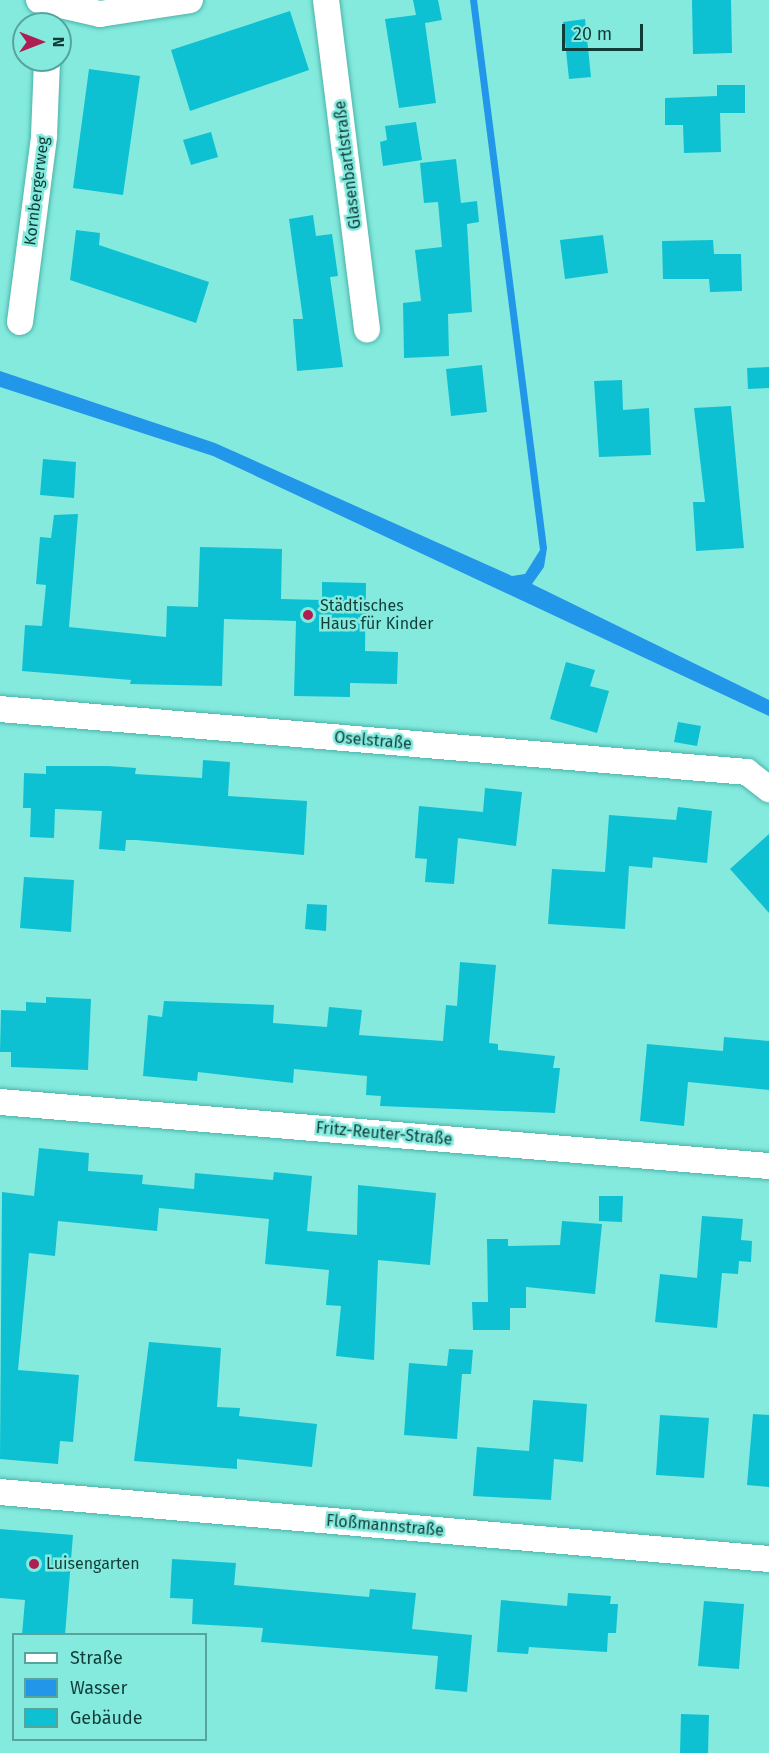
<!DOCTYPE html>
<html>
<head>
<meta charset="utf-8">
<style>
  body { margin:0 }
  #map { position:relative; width:769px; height:1753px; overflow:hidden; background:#84eade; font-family:"Fira Sans",sans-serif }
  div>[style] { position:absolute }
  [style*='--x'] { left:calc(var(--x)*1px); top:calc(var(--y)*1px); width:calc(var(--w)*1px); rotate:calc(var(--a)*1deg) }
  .water>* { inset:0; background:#2296e9 }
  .building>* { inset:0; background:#0dc1d2 }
  .roads { filter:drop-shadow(0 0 2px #4bb3a8) drop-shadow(0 0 2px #4bb3a8) }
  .street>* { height:26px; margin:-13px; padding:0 13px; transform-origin:13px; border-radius:13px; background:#fff }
  .dots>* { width:16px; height:16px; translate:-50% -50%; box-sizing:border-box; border:3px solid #84eade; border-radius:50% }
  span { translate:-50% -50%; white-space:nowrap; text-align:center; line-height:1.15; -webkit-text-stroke:5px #84eade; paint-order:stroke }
  .street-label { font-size:16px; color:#113d39 }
  .poi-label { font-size:16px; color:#113d39 }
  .left { translate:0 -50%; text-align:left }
  .legend { position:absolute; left:12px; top:1633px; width:195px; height:108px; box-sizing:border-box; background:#84eade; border:2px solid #56a59c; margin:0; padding:8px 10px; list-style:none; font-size:18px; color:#113d39 }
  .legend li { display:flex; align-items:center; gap:12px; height:30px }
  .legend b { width:30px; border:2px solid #56a59c }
  .north { position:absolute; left:12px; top:12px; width:60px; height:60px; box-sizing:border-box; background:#84eade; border:2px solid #56a59c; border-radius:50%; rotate:90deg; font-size:16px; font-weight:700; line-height:24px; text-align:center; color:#113d39 }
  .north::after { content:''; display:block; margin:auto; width:21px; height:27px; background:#ae1e52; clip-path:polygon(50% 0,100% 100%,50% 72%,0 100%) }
  .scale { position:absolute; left:562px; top:24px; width:81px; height:27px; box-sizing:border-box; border:3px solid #113d39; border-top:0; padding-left:8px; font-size:18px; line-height:21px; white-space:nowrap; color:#113d39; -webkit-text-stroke:4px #84eade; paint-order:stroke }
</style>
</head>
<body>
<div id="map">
  <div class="water">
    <div style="clip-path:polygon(470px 0,477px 0,547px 548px,544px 567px,532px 584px,769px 700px,769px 716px,213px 456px,0 387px,0 371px,215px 443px,512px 576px,525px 574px,540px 550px)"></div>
  </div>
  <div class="building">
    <div style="clip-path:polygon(413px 0,438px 0,442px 20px,425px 23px,436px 103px,399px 108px,385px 19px,416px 15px)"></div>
    <div style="clip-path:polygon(692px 0,731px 0,732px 53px,693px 54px)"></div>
    <div style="clip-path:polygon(290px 11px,309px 70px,190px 111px,171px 50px)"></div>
    <div style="clip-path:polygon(585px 19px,591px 77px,569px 79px,563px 22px)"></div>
    <div style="clip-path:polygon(89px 69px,140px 76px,123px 195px,73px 188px)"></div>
    <div style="clip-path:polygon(717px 85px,745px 85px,745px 113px,720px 113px,721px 152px,684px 153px,683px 125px,665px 125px,665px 98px,717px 96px)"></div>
    <div style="clip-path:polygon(416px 122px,422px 160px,383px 166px,380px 142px,387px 140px,385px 126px)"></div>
    <div style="clip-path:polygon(211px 132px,218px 157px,191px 165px,183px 140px)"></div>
    <div style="clip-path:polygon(456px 159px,461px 203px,477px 201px,479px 222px,467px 224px,472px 312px,448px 314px,449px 356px,404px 358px,403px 303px,421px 301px,415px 250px,442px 247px,438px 202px,424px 203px,420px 163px)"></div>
    <div style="clip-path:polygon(313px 215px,316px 236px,332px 234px,338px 276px,330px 277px,343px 367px,297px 371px,293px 319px,303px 319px,289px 219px)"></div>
    <div style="clip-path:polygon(76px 230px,100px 233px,99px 245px,209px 282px,196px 323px,70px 280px)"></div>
    <div style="clip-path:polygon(603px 235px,608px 273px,565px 279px,560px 240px)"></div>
    <div style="clip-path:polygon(713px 240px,714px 254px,741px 254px,742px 291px,710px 292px,709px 279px,663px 279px,662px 241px)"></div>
    <div style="clip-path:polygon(482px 365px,487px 412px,451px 416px,446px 369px)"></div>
    <div style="clip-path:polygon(769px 367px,769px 388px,748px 389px,747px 368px)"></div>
    <div style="clip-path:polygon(622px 380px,623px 410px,649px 408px,651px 455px,599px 457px,594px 381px)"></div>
    <div style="clip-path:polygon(731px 406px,744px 548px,696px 551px,693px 502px,705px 502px,694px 408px)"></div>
    <div style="clip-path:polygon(43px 459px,76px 462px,74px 498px,40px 495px)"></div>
    <div style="clip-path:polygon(78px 514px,69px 627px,166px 637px,167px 606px,198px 607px,200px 547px,282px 549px,281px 599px,322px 600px,322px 582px,366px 583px,365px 651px,398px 652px,397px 684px,350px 683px,350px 697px,294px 696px,296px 621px,224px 619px,222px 686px,130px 684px,131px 680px,22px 671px,25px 625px,42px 626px,46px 585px,36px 584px,40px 537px,51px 538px,54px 515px)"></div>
    <div style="clip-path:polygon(566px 662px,595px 670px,590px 686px,609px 691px,597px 733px,550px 719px)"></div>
    <div style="clip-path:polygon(678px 722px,701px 726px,697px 746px,674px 742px)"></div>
    <div style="clip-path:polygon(203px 760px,230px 762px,228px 796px,307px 801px,304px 855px,136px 840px,126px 840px,125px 851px,99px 849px,102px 811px,55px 809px,54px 838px,30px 837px,31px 808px,23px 808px,24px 773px,46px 774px,46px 766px,108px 766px,136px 768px,135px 774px,202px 778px)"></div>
    <div style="clip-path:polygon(485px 788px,522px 792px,516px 846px,458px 838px,454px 884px,425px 882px,427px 859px,415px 858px,419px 806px,483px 812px)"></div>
    <div style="clip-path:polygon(678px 807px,712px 811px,707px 863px,653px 857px,652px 868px,629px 866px,625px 929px,548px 924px,552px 869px,605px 872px,609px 815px,676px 820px)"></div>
    <div style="clip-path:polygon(769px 834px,769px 913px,730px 869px)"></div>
    <div style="clip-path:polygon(24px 877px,74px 880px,71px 932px,20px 928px)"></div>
    <div style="clip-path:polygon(307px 904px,327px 905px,326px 931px,305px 929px)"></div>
    <div style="clip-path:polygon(460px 962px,496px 965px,489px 1043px,498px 1044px,498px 1050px,555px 1056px,553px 1068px,560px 1068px,555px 1113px,380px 1106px,381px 1096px,366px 1095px,367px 1076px,294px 1069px,293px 1083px,198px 1072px,197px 1081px,143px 1076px,148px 1015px,162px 1017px,164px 1001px,274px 1005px,273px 1023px,327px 1027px,329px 1007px,362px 1010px,359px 1035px,443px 1041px,446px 1005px,457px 1006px)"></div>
    <div style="clip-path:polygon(46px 997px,91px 999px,88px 1070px,11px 1067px,11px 1052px,0 1052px,1px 1010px,26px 1011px,26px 1002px,46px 1003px)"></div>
    <div style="clip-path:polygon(724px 1037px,769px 1041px,769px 1090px,688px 1082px,684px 1126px,640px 1121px,647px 1044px,723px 1051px)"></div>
    <div style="clip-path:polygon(39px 1148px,89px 1153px,88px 1171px,143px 1175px,142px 1184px,194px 1189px,195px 1173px,273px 1180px,274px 1172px,312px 1176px,307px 1231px,357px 1235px,358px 1185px,436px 1193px,430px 1265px,378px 1260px,374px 1360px,336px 1356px,341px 1306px,326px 1305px,329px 1270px,265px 1264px,269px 1219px,159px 1208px,157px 1231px,58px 1221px,55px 1256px,29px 1253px,18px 1370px,79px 1375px,73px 1442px,60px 1441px,58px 1464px,0 1459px,2px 1192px,34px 1196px)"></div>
    <div style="clip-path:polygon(599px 1196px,623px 1196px,622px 1222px,599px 1221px)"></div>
    <div style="clip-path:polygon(702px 1216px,743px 1219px,741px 1240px,752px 1241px,751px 1262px,739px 1261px,738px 1274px,722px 1273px,717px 1328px,655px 1322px,660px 1274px,697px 1278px)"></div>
    <div style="clip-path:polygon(562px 1221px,602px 1224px,595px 1294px,526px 1287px,526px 1308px,510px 1308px,510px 1330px,473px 1330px,472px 1302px,488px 1302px,487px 1239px,508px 1239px,508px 1246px,560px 1245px)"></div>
    <div style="clip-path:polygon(149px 1342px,221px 1348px,217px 1407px,240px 1408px,239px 1416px,317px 1424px,312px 1467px,237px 1459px,237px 1469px,134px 1461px)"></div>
    <div style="clip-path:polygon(449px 1349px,473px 1350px,471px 1374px,462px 1374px,457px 1439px,404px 1435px,409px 1363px,447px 1366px)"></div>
    <div style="clip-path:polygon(533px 1400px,587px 1404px,583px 1462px,554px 1459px,551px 1500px,473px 1496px,477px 1447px,529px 1451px)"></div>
    <div style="clip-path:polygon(753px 1414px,769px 1415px,769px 1487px,747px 1485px)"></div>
    <div style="clip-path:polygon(660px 1415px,709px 1418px,704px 1478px,656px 1475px)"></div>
    <div style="clip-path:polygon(0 1529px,73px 1535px,65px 1635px,22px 1635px,25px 1600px,0 1598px)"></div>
    <div style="clip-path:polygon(172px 1559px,236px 1563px,234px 1585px,369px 1597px,370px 1589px,416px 1593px,412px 1629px,472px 1635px,467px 1692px,435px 1689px,438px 1656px,261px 1642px,263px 1628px,192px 1624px,193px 1599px,170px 1598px)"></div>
    <div style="clip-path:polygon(568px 1593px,611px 1596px,610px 1604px,618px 1604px,616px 1633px,608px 1633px,607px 1652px,529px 1647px,528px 1654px,497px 1652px,501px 1600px,567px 1606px)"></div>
    <div style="clip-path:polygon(704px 1601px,744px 1604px,739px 1669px,698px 1666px)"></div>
    <div style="clip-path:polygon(681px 1714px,709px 1715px,708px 1753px,680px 1753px)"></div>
  </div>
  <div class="roads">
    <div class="street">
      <div style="--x:39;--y:0;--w:63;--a:12.9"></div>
      <div style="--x:100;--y:14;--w:91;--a:-8.8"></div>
      <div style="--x:326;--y:0;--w:332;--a:82.9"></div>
      <div style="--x:20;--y:322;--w:188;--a:-82.6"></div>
      <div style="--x:44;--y:136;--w:76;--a:-87.7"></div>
      <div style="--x:0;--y:709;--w:750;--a:4.82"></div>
      <div style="--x:747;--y:772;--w:28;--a:38"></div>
      <div style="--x:0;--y:1102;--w:772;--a:4.76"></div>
      <div style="--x:0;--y:1492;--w:772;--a:4.98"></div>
    </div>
  </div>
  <div class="dots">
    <div style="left:308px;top:615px;background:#ae1e52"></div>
    <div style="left:34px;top:1564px;background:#ae1e52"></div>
  </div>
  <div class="street-label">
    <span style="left:348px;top:165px;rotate:-97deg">Glasenbartlstraße</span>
    <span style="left:37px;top:191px;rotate:-83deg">Kornbergerweg</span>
    <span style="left:373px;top:741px;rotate:5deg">Oselstraße</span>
    <span style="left:384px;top:1134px;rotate:5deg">Fritz-Reuter-Straße</span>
    <span style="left:385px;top:1526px;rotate:5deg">Floßmannstraße</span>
  </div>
  <div class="poi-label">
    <span class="left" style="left:320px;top:615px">Städtisches<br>Haus für Kinder</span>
    <span class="left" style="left:46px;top:1564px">Luisengarten</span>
  </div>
  <ul class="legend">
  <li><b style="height:8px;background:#fff"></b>Straße</li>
  <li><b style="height:16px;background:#2296e9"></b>Wasser</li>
  <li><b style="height:16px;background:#0dc1d2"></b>Gebäude</li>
  </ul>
  <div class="north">N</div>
  <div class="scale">20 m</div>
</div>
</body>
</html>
